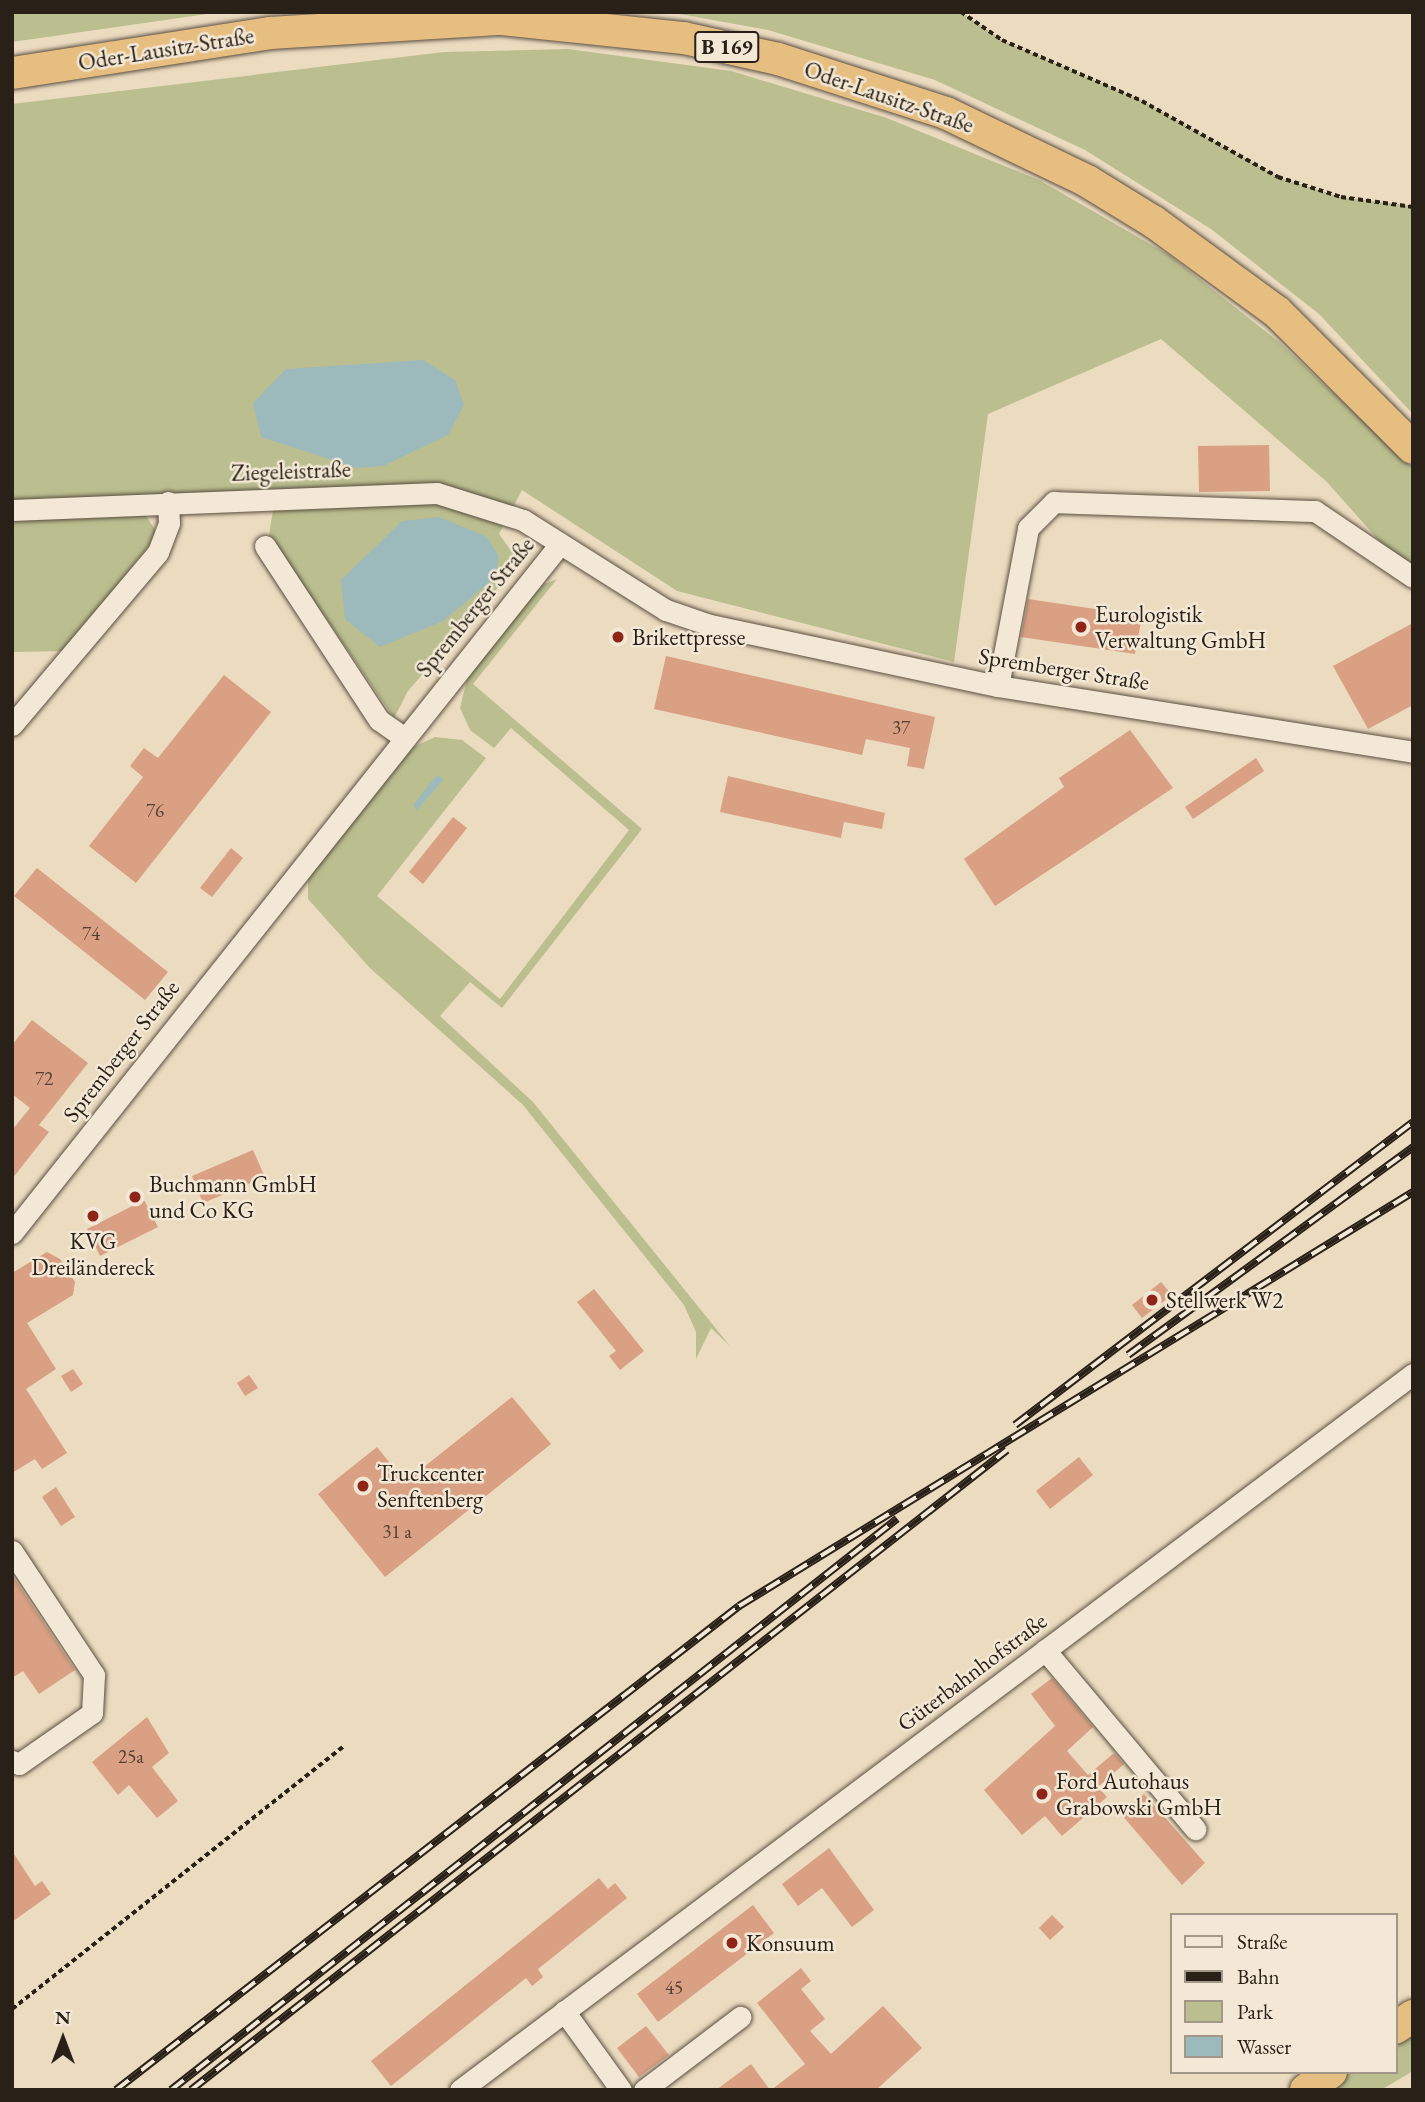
<!DOCTYPE html>
<html>
<head>
<meta charset="utf-8">
<style>
  body { margin:0 }
  #map { position:relative; width:1425px; height:2102px; overflow:hidden; background:#ebdbbf; font-family:"EB Garamond",serif }
  div>[style] { position:absolute }
  [style*='--x'] { left:calc(var(--x)*1px); top:calc(var(--y)*1px); width:calc(var(--w)*1px); rotate:calc(var(--a)*1deg) }
  .green>* { inset:0; background:#bbbf8f }
  .water>* { inset:0; background:#9cb9bb }
  .building>* { inset:0; background:#d9a083 }
  .path>* { height:3.5px; margin-top:-1.75px; transform-origin:0; background:repeating-linear-gradient(90deg,#292017 0 5px,transparent 0 8.5px) }
  .roads { filter:drop-shadow(0 0 2px #5a4f41) drop-shadow(0 0 2px #5a4f41) }
  .minor>* { height:21px; margin:-10.5px; padding:0 10.5px; transform-origin:10.5px; border-radius:10.5px; background:#f2e8d5 }
  .highway>* { height:32px; margin:-16px; padding:0 16px; transform-origin:16px; border-radius:16px; background:#e6be80 }
  .rail>* { height:8px; margin-top:-4px; transform-origin:0; background:repeating-linear-gradient(90deg,#f2e8d5 0 16px,#292017 0 32px); box-sizing:border-box; border-block:2px solid #292017 }
  .dots>* { width:19px; height:19px; translate:-50% -50%; box-sizing:border-box; border:4px solid #f2e8d5; border-radius:50% }
  span { translate:-50% -50%; white-space:nowrap; text-align:center; line-height:1.15; -webkit-text-stroke:5px #f2e8d5; paint-order:stroke }
  .number-label { font-size:19px; color:#554032 }
  .number-label span { -webkit-text-stroke-width:0 }
  .shield-label span { padding:2px 5px; background:#f2e8d5; border:2px solid; border-radius:5px; -webkit-text-stroke-width:0 }
  .shield-label { font-size:21px; color:#292017; font-weight:700 }
  .street-label { font-size:23px; color:#292017 }
  .poi-label { font-size:23px; color:#292017 }
  .left { translate:0 -50%; text-align:left }
  .frame { position:absolute; inset:0; border:14px solid #292017; pointer-events:none }
  .legend { position:absolute; left:1170px; top:1913px; width:228px; height:161px; box-sizing:border-box; background:#f2e8d5; border:2px solid #a29889; margin:0; padding:9px 12px; list-style:none; font-size:21px; color:#292017 }
  .legend li { display:flex; align-items:center; gap:14px; height:35px }
  .legend b { width:35px; border:2px solid #a29889 }
  .north { position:absolute; left:28px; top:2004px; width:70px; height:70px; -webkit-text-stroke:5px #f2e8d5; paint-order:stroke; rotate:0deg; font-size:19px; font-weight:700; line-height:28px; text-align:center; color:#292017 }
  .north::after { content:''; display:block; margin:auto; width:24px; height:32px; background:#292017; clip-path:polygon(50% 0,100% 100%,50% 72%,0 100%) }
</style>
</head>
<body>
<div id="map">
  <div class="green">
    <div style="clip-path:polygon(12px 12px,221px 12px,12px 42px)"></div>
    <div style="clip-path:polygon(668px 12px,961px 12px,1002px 40px,1143px 101px,1278px 177px,1341px 197px,1413px 206px,1413px 414px,1319px 314px,1211px 229px,1085px 150px,935px 80px,768px 30px)"></div>
    <div style="clip-path:polygon(568px 49px,731px 71px,887px 118px,1039px 180px,1169px 255px,1279px 342px,1413px 468px,1413px 564px,1390px 553px,1327px 482px,1161px 339px,988px 414px,954px 662px,677px 591px,522px 490px,499px 534px,515px 556px,509px 575px,408px 691px,394px 718px,269px 535px,274px 504px,12px 508px,12px 104px,444px 52px)"></div>
    <div style="clip-path:polygon(144px 513px,158px 534px,66px 651px,12px 652px,12px 521px)"></div>
    <div style="clip-path:polygon(557px 579px,473px 684px,642px 829px,502px 1008px,470px 982px,440px 1016px,533px 1102px,730px 1346px,711px 1328px,696px 1359px,696px 1332px,684px 1305px,523px 1105px,370px 968px,308px 899px,308px 877px,403px 752px,435px 737px,462px 740px,486px 758px,377px 896px,500px 999px,629px 830px,511px 728px,494px 748px,470px 730px,460px 708px,468px 675px,542px 585px)"></div>
    <div style="clip-path:polygon(1413px 2027px,1413px 2071px,1381px 2090px,1319px 2090px,1345px 2072px,1395px 2072px,1395px 2038px)"></div>
  </div>
  <div class="water">
    <div style="clip-path:polygon(423px 360px,455px 380px,464px 405px,448px 435px,383px 466px,356px 468px,261px 437px,253px 403px,286px 369px)"></div>
    <div style="clip-path:polygon(439px 517px,487px 537px,498px 555px,497px 576px,443px 621px,380px 647px,345px 619px,341px 580px,402px 521px)"></div>
    <div style="clip-path:polygon(437px 775px,444px 779px,416px 811px,414px 804px)"></div>
  </div>
  <div class="building">
    <div style="clip-path:polygon(1269px 445px,1270px 491px,1199px 492px,1198px 446px)"></div>
    <div style="clip-path:polygon(1028px 599px,1142px 616px,1135px 654px,1021px 637px)"></div>
    <div style="clip-path:polygon(1413px 623px,1413px 705px,1368px 729px,1333px 666px)"></div>
    <div style="clip-path:polygon(666px 656px,935px 717px,924px 769px,907px 766px,910px 748px,866px 739px,862px 755px,654px 709px)"></div>
    <div style="clip-path:polygon(224px 675px,271px 712px,136px 883px,89px 846px,143px 777px,130px 766px,144px 748px,158px 758px)"></div>
    <div style="clip-path:polygon(1130px 730px,1173px 788px,995px 906px,964px 859px,1064px 787px,1059px 778px)"></div>
    <div style="clip-path:polygon(1256px 758px,1264px 771px,1193px 819px,1185px 807px)"></div>
    <div style="clip-path:polygon(728px 776px,885px 813px,882px 829px,844px 822px,841px 838px,720px 812px)"></div>
    <div style="clip-path:polygon(453px 817px,467px 828px,423px 884px,409px 872px)"></div>
    <div style="clip-path:polygon(231px 848px,243px 858px,212px 897px,200px 888px)"></div>
    <div style="clip-path:polygon(37px 868px,168px 972px,145px 1000px,14px 896px)"></div>
    <div style="clip-path:polygon(32px 1020px,88px 1063px,39px 1125px,49px 1132px,12px 1179px,12px 1130px,30px 1108px,12px 1094px,12px 1045px)"></div>
    <div style="clip-path:polygon(253px 1150px,265px 1177px,203px 1203px,192px 1176px)"></div>
    <div style="clip-path:polygon(144px 1200px,158px 1227px,100px 1256px,87px 1229px)"></div>
    <div style="clip-path:polygon(47px 1252px,60px 1259px,75px 1282px,73px 1295px,27px 1323px,56px 1369px,26px 1389px,67px 1453px,42px 1469px,35px 1459px,12px 1473px,12px 1273px)"></div>
    <div style="clip-path:polygon(1161px 1282px,1172px 1295px,1142px 1318px,1132px 1305px)"></div>
    <div style="clip-path:polygon(594px 1289px,644px 1351px,620px 1370px,609px 1356px,616px 1351px,577px 1302px)"></div>
    <div style="clip-path:polygon(73px 1369px,83px 1384px,71px 1392px,61px 1376px)"></div>
    <div style="clip-path:polygon(249px 1375px,258px 1388px,245px 1396px,237px 1383px)"></div>
    <div style="clip-path:polygon(512px 1397px,551px 1444px,385px 1577px,318px 1494px,377px 1447px,405px 1482px)"></div>
    <div style="clip-path:polygon(1079px 1457px,1093px 1475px,1050px 1509px,1036px 1491px)"></div>
    <div style="clip-path:polygon(56px 1487px,75px 1517px,61px 1526px,42px 1497px)"></div>
    <div style="clip-path:polygon(12px 1575px,75px 1670px,39px 1694px,23px 1671px,12px 1678px)"></div>
    <div style="clip-path:polygon(1052px 1678px,1093px 1727px,1067px 1751px,1088px 1775px,1114px 1753px,1124px 1764px,1098px 1787px,1107px 1797px,1062px 1836px,1045px 1816px,1022px 1835px,984px 1790px,1055px 1726px,1031px 1694px)"></div>
    <div style="clip-path:polygon(147px 1717px,169px 1753px,152px 1767px,178px 1801px,157px 1818px,129px 1785px,118px 1795px,92px 1762px)"></div>
    <div style="clip-path:polygon(1144px 1794px,1205px 1863px,1182px 1885px,1121px 1814px)"></div>
    <div style="clip-path:polygon(829px 1848px,874px 1910px,852px 1927px,822px 1888px,798px 1906px,782px 1884px)"></div>
    <div style="clip-path:polygon(12px 1851px,35px 1886px,42px 1881px,51px 1894px,12px 1922px)"></div>
    <div style="clip-path:polygon(599px 1878px,608px 1889px,615px 1883px,627px 1898px,538px 1969px,543px 1977px,532px 1986px,526px 1978px,391px 2086px,371px 2061px)"></div>
    <div style="clip-path:polygon(753px 1905px,774px 1933px,658px 2022px,637px 1994px)"></div>
    <div style="clip-path:polygon(1052px 1915px,1064px 1927px,1050px 1940px,1039px 1928px)"></div>
    <div style="clip-path:polygon(801px 1968px,811px 1981px,801px 1989px,825px 2019px,810px 2031px,831px 2054px,883px 2006px,922px 2048px,876px 2090px,771px 2090px,805px 2064px,757px 2003px)"></div>
    <div style="clip-path:polygon(646px 2026px,669px 2055px,639px 2077px,617px 2048px)"></div>
    <div style="clip-path:polygon(751px 2064px,770px 2090px,716px 2090px)"></div>
  </div>
  <div class="path">
    <div style="--x:961;--y:12;--w:50;--a:34.3"></div>
    <div style="--x:1002;--y:40;--w:153;--a:23.5"></div>
    <div style="--x:1142;--y:101;--w:156;--a:29.2"></div>
    <div style="--x:1278;--y:177;--w:66;--a:17.6"></div>
    <div style="--x:1341;--y:197;--w:73;--a:7.9"></div>
    <div style="--x:12;--y:2009;--w:422;--a:-38.4"></div>
  </div>
  <div class="roads">
    <div class="minor">
      <div style="--x:12;--y:510;--w:425;--a:-2.3"></div>
      <div style="--x:437;--y:493;--w:90;--a:17.4"></div>
      <div style="--x:523;--y:520;--w:169;--a:32.2"></div>
      <div style="--x:666;--y:610;--w:46;--a:18.8"></div>
      <div style="--x:710;--y:625;--w:294;--a:12"></div>
      <div style="--x:998;--y:686;--w:420;--a:9"></div>
      <div style="--x:265;--y:546;--w:208;--a:56.8"></div>
      <div style="--x:379;--y:720;--w:29;--a:35"></div>
      <div style="--x:998;--y:686;--w:161;--a:-79.2"></div>
      <div style="--x:1028;--y:528;--w:37;--a:-45"></div>
      <div style="--x:1054;--y:502;--w:261;--a:2"></div>
      <div style="--x:1315;--y:511;--w:118;--a:34"></div>
      <div style="--x:12;--y:725;--w:226;--a:-49.8"></div>
      <div style="--x:158;--y:552;--w:31;--a:-69"></div>
      <div style="--x:169;--y:523;--w:21;--a:-93"></div>
      <div style="--x:12;--y:1233;--w:879;--a:-51.51"></div>
      <div style="--x:12;--y:1551;--w:149;--a:56.5"></div>
      <div style="--x:94;--y:1675;--w:38;--a:93"></div>
      <div style="--x:92;--y:1713;--w:89;--a:145.1"></div>
      <div style="--x:19;--y:1764;--w:8;--a:-157"></div>
      <div style="--x:1045;--y:1650;--w:234;--a:50"></div>
      <div style="--x:564;--y:2011;--w:97;--a:54.2"></div>
      <div style="--x:460;--y:2090;--w:1192;--a:-36.92"></div>
      <div style="--x:644;--y:2090;--w:121;--a:-37.2"></div>
    </div>
    <div class="highway">
      <div style="--x:12;--y:73;--w:261;--a:-8.8"></div>
      <div style="--x:270;--y:33;--w:232;--a:-3.5"></div>
      <div style="--x:502;--y:19;--w:183;--a:6"></div>
      <div style="--x:684;--y:38;--w:96;--a:12.6"></div>
      <div style="--x:778;--y:59;--w:176;--a:17.8"></div>
      <div style="--x:946;--y:113;--w:157;--a:25.7"></div>
      <div style="--x:1087;--y:181;--w:79;--a:31.5"></div>
      <div style="--x:1154;--y:222;--w:152;--a:36.2"></div>
      <div style="--x:1277;--y:312;--w:192;--a:45"></div>
      <div style="--x:1395;--y:2028;--w:22;--a:-34"></div>
      <div style="--x:1306;--y:2090;--w:31;--a:-36"></div>
    </div>
  </div>
  <div class="rail">
    <div style="--x:1128;--y:1355;--w:353;--a:-36.1"></div>
    <div style="--x:1015;--y:1425;--w:500;--a:-37.28"></div>
    <div style="--x:116;--y:2090;--w:789;--a:-37.84"></div>
    <div style="--x:739;--y:1606;--w:791;--a:-31.56"></div>
    <div style="--x:171;--y:2090;--w:924;--a:-38.19"></div>
    <div style="--x:191;--y:2090;--w:1037;--a:-38.11"></div>
  </div>
  <div class="dots">
    <div style="left:1081px;top:627px;background:#8f2418"></div>
    <div style="left:618px;top:637px;background:#8f2418"></div>
    <div style="left:135px;top:1197px;background:#8f2418"></div>
    <div style="left:93px;top:1216px;background:#8f2418"></div>
    <div style="left:1152px;top:1300px;background:#8f2418"></div>
    <div style="left:363px;top:1486px;background:#8f2418"></div>
    <div style="left:1042px;top:1794px;background:#8f2418"></div>
    <div style="left:732px;top:1943px;background:#8f2418"></div>
  </div>
  <div class="number-label">
    <span style="left:901px;top:728px">37</span>
    <span style="left:155px;top:811px">76</span>
    <span style="left:91px;top:934px">74</span>
    <span style="left:44px;top:1079px">72</span>
    <span style="left:397px;top:1532px">31 a</span>
    <span style="left:131px;top:1757px">25a</span>
    <span style="left:674px;top:1988px">45</span>
  </div>
  <div class="shield-label">
    <span style="left:727px;top:47px">B 169</span>
  </div>
  <div class="street-label">
    <span style="left:166px;top:49px;rotate:-9deg">Oder-Lausitz-Straße</span>
    <span style="left:889px;top:97px;rotate:19deg">Oder-Lausitz-Straße</span>
    <span style="left:291px;top:471px;rotate:-2deg">Ziegeleistraße</span>
    <span style="left:475px;top:607px;rotate:-51deg">Spremberger Straße</span>
    <span style="left:1064px;top:669px;rotate:9deg">Spremberger Straße</span>
    <span style="left:121px;top:1051px;rotate:-52deg">Spremberger Straße</span>
    <span style="left:972px;top:1672px;rotate:-37deg">Güterbahnhofstraße</span>
  </div>
  <div class="poi-label">
    <span class="left" style="left:1095px;top:627px">Eurologistik<br>Verwaltung GmbH</span>
    <span class="left" style="left:632px;top:637px">Brikettpresse</span>
    <span class="left" style="left:149px;top:1197px">Buchmann GmbH<br>und Co KG</span>
    <span style="left:93px;top:1254px">KVG<br>Dreiländereck</span>
    <span class="left" style="left:1166px;top:1300px">Stellwerk W2</span>
    <span class="left" style="left:377px;top:1486px">Truckcenter<br>Senftenberg</span>
    <span class="left" style="left:1056px;top:1794px">Ford Autohaus<br>Grabowski GmbH</span>
    <span class="left" style="left:746px;top:1943px">Konsuum</span>
  </div>
  <div class="frame"></div>
  <ul class="legend">
  <li><b style="height:9px;background:#f2e8d5"></b>Straße</li>
  <li><b style="height:9px;background:#292017"></b>Bahn</li>
  <li><b style="height:19px;background:#bbbf8f"></b>Park</li>
  <li><b style="height:19px;background:#9cb9bb"></b>Wasser</li>
  </ul>
  <div class="north">N</div>
</div>
</body>
</html>
